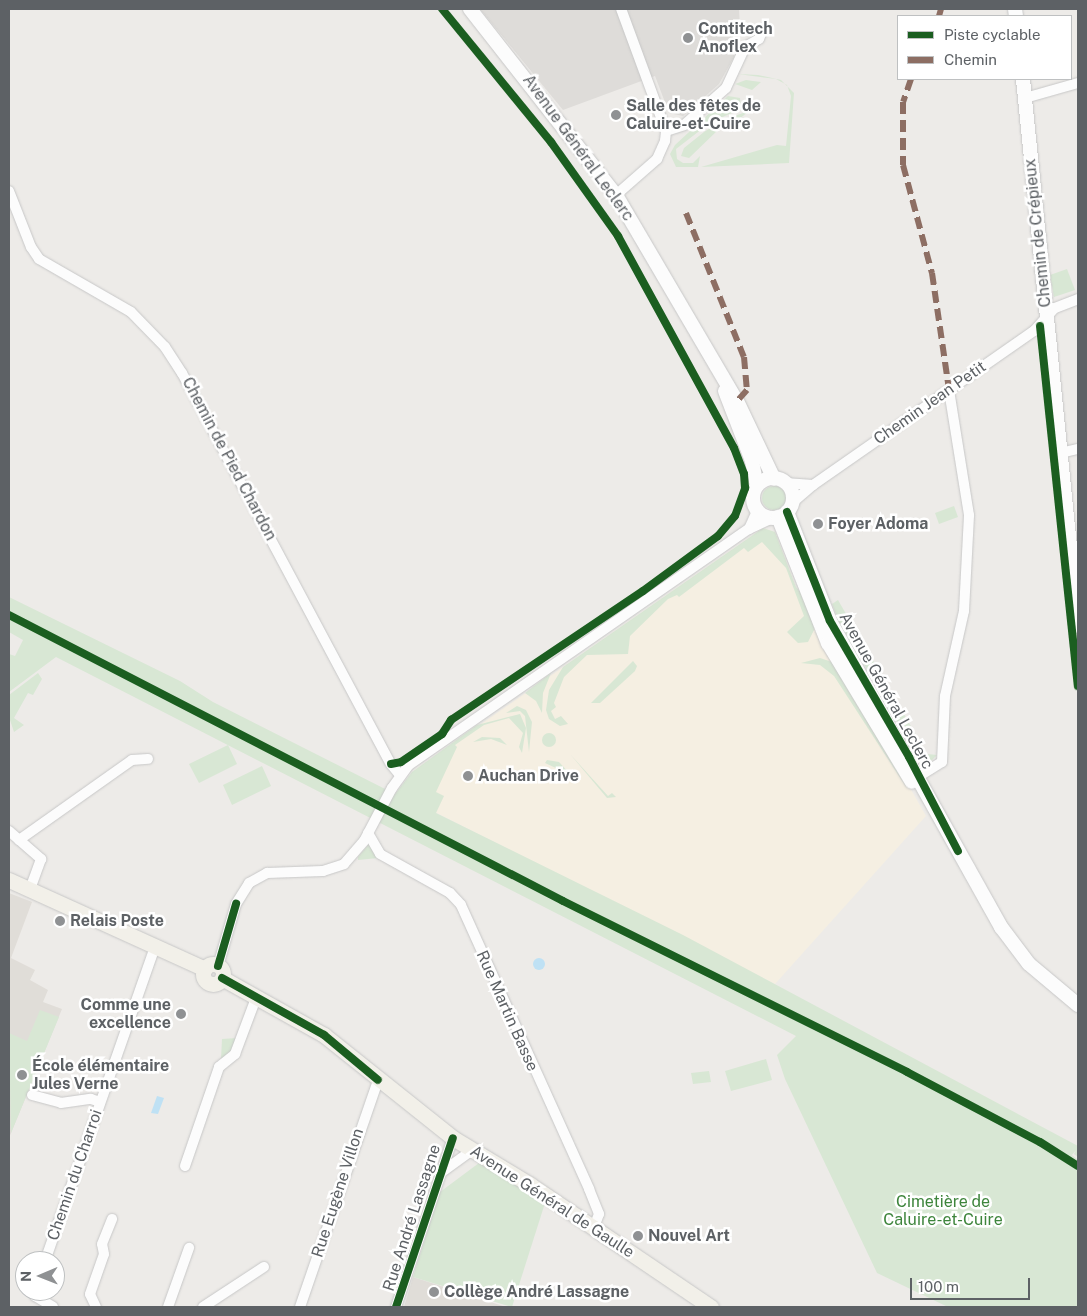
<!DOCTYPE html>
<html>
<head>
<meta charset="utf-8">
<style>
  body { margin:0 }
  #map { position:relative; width:1087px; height:1316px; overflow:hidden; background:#edebe8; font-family:"Public Sans",sans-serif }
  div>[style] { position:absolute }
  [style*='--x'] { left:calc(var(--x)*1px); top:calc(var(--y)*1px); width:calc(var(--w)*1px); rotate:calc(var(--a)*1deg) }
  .commercial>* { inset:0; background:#f5efe2 }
  .industrial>* { inset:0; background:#dedcd9 }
  .education>* { inset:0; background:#e0ddd8 }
  .green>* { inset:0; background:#d8e7d4 }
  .round { border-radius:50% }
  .water>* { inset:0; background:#bfe1f4 }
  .roads { filter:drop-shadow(0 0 1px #c7c7c7) drop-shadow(0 0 1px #c7c7c7) }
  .street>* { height:10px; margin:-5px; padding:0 5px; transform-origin:5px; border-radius:5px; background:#fcfcfc }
  .secondary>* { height:14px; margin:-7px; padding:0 7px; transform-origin:7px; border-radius:7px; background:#fcfcfc }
  .secondary>.ring { margin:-7px; padding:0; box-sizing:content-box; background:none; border:14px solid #fcfcfc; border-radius:50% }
  .primary>* { height:15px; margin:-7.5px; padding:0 7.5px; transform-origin:7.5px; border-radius:7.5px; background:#f2f0e9 }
  .primary>.ring { margin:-7.5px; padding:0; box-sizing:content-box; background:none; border:15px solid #f2f0e9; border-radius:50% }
  .quiet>* { height:6px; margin-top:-3px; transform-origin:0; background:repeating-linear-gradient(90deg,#8d6e63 0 12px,transparent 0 18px) }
  .cycleway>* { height:8px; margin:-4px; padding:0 4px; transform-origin:4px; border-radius:4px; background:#1b5e20 }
  .dots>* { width:14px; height:14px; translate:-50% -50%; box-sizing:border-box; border:2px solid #fff; border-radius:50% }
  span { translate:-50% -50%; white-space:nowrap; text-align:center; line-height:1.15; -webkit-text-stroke:5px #fff; paint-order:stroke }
  .poi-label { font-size:16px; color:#5d6165; font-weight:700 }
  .left { translate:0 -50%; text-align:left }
  .right { translate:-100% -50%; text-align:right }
  .street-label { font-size:16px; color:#5d6165 }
  .park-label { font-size:16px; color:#3e853c }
  .frame { position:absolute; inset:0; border:10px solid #5d6165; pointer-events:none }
  .legend { position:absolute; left:897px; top:15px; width:175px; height:65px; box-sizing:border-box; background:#fff; border:1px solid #bec0c1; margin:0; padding:6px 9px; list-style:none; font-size:15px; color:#5d6165 }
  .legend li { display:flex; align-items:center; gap:10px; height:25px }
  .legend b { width:25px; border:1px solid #bec0c1 }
  .north { position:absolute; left:15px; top:1251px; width:50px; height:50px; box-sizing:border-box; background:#fff; border:1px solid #bec0c1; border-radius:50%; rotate:269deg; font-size:14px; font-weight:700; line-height:20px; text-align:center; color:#5d6165 }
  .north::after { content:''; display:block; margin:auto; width:18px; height:22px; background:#8f9193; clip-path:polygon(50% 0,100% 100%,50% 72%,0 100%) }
  .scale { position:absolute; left:910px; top:1278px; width:120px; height:22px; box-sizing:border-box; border:2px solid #5d6165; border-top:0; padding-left:6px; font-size:15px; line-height:18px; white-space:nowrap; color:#5d6165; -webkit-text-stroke:4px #fff; paint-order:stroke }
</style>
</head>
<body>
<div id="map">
  <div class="commercial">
    <div style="clip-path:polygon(763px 528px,775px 532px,796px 587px,926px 816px,775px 984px,401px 795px,412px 772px)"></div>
  </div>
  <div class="industrial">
    <div style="clip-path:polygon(480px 9px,739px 9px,740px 29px,734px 57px,719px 84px,683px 116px,669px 113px,655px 76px,563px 110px)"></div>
  </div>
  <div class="education">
    <div style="clip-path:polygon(9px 893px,32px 902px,11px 958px,35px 970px,30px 980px,48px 990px,43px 1002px,62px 1009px,9px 1138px)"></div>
    <div style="clip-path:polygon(413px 1277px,506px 1307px,404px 1307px)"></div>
  </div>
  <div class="green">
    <div style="clip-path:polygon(738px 74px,758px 75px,781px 80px,794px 93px,789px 163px,701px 167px,777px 145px,786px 146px,791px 96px,787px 85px,776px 79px)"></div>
    <div style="clip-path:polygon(746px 80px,753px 81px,761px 82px,752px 90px,735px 84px)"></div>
    <div style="clip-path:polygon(728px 96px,740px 98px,741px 109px,711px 122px,676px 149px,677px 159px,683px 163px,693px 163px,700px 156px,698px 167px,676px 167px,670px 154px,675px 145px)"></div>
    <div style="clip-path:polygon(750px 102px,754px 104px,753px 108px,734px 123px,731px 120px,718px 130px,689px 158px,681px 156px,684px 148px,704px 132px,725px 119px,743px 113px)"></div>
    <div style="clip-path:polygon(1067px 269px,1075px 290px,1054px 297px,1050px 275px)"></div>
    <div class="round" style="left:762px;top:486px;width:24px;height:24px"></div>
    <div style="clip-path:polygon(954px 506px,958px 517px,939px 524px,935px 513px)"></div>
    <div style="clip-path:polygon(763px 528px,775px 532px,796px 587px,802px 594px,815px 628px,808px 642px,798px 643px,787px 632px,804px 616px,786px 568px,762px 542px,748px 552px,744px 548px,679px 597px,677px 595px,668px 599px,630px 636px,628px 654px,587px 655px,564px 677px,554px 703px,556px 707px,551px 711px,555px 719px,561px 716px,568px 724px,560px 726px,549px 719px,546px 710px,549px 690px,563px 667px)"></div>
    <div style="clip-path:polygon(9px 597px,180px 681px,213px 702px,395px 794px,412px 772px,477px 725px,520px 714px,526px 728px,522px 753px,519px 747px,523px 733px,509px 718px,484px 725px,455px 745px,457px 747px,436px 792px,444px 796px,436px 813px,683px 935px,1078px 1146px,1078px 1157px,1074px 1154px,1076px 1150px,1072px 1155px,1078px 1160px,1078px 1307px,948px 1307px,877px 1273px,785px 1079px,777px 1055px,796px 1036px,56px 657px,9px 692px,9px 654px,15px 656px,23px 640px,9px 632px)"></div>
    <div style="clip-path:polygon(838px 600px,927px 754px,937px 755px,924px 768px,838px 619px,832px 604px)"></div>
    <div style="clip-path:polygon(820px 658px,832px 662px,908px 790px,834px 676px,820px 665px,801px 663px)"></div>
    <div style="clip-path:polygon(633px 661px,637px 666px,635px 671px,600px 703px,591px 703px)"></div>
    <div style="clip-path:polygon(38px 673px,42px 679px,33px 695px,28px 693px,14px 718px,24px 725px,14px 732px,9px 717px,9px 695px)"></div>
    <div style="clip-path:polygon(551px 673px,543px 693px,542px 713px,536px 701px,525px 693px)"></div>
    <div style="clip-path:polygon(517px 706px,526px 710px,532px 722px,529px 752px,525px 716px,520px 711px,506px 713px)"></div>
    <div class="round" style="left:542px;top:733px;width:14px;height:14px"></div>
    <div style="clip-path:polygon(482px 737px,500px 738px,507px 745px,491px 739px,473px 742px)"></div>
    <div style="clip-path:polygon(228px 745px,237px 764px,199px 783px,189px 764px)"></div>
    <div style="clip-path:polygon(570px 754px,608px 796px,612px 793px,616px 797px,607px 798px)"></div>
    <div style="clip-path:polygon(547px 760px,559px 762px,571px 775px,545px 763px)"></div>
    <div style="clip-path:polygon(262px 766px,271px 786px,232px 805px,223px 785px)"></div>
    <div style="clip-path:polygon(369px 844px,378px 858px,358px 860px,358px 857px)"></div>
    <div style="clip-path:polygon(40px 1010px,59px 1017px,11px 1133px,9px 1033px,27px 1041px)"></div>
    <div style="clip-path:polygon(237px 1038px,233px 1051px,221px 1059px,222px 1039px)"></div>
    <div style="clip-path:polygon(766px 1059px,772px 1080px,731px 1091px,725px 1071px)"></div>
    <div style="clip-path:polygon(709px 1071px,711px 1082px,693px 1084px,691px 1073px)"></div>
    <div style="clip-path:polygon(479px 1163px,545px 1203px,512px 1307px,413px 1277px,440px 1192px)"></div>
  </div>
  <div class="water">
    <div class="round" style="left:533px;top:958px;width:12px;height:12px"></div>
    <div style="clip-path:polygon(157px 1096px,164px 1098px,158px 1114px,151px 1113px)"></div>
  </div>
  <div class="roads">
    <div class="street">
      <div style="--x:1025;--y:98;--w:55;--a:-15.8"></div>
      <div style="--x:666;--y:131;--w:19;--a:-18"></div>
      <div style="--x:684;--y:125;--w:56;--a:-41.4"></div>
      <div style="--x:726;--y:88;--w:45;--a:-65.1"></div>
      <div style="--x:745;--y:47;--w:16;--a:-30"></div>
      <div style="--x:759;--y:39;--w:11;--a:-68"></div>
      <div style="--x:9;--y:191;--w:60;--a:68.6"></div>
      <div style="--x:31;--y:247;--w:14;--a:56"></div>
      <div style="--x:39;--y:259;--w:106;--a:29.9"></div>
      <div style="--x:131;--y:312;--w:49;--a:45.8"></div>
      <div style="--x:165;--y:347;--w:31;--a:57"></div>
      <div style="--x:182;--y:373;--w:443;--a:61.9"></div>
      <div style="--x:391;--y:764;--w:14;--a:51"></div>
      <div style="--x:616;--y:195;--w:55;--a:-41.3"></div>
      <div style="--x:657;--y:159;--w:20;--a:-66"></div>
      <div style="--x:665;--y:141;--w:10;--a:-84"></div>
      <div style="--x:666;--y:131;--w:130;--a:-110.2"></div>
      <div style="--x:1060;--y:453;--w:18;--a:-13"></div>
      <div style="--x:785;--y:483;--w:28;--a:4"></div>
      <div style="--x:792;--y:503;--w:28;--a:-41"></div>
      <div style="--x:813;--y:485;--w:269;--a:-34.9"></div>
      <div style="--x:1034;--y:331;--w:31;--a:-48"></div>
      <div style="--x:1055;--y:308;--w:25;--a:-21"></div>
      <div style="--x:749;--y:529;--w:20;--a:-66"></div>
      <div style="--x:913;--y:780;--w:34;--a:-32"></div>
      <div style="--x:942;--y:762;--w:66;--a:-87.4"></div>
      <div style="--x:945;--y:696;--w:87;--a:-77.4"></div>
      <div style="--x:964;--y:611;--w:96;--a:-87"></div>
      <div style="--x:969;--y:515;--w:127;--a:-99.1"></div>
      <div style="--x:9;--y:831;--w:43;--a:41.2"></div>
      <div style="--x:41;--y:859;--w:33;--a:110"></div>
      <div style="--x:368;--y:833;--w:24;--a:60"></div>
      <div style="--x:380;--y:854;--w:80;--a:29.1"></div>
      <div style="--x:450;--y:893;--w:16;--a:47"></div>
      <div style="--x:461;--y:905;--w:312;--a:65.7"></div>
      <div style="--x:589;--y:1189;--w:27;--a:68"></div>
      <div style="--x:599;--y:1214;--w:14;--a:111"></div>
      <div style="--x:19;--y:840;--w:138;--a:-35.3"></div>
      <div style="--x:132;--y:760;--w:16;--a:-4"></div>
      <div style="--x:218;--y:966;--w:65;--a:-73.8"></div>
      <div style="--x:236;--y:904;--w:25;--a:-58"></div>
      <div style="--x:249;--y:883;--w:21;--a:-29"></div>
      <div style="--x:267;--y:873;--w:56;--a:-2"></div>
      <div style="--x:323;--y:871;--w:22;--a:-18"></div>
      <div style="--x:344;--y:864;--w:30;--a:-49"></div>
      <div style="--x:364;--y:841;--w:60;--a:-62.2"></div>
      <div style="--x:392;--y:788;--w:29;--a:-54"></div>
      <div style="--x:409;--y:765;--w:414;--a:-34.8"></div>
      <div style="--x:749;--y:529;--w:26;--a:-25"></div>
      <div style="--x:32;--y:1095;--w:30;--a:15"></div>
      <div style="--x:61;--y:1103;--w:30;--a:-8"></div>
      <div style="--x:91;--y:1099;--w:9;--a:18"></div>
      <div style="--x:185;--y:1166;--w:105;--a:-71"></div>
      <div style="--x:219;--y:1067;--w:21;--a:-39"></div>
      <div style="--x:235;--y:1054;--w:60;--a:-69.4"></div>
      <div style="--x:442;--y:1172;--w:37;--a:-36"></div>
      <div style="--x:45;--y:1261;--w:333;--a:-70.7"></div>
      <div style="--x:35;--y:1291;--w:5;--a:90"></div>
      <div style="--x:35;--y:1296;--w:21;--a:31"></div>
      <div style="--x:96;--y:1307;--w:14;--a:-115"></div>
      <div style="--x:90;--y:1294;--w:42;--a:-70.7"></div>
      <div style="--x:104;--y:1254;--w:10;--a:-101"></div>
      <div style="--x:102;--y:1244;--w:27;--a:-68"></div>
      <div style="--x:168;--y:1307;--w:63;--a:-70.4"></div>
      <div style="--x:203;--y:1307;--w:73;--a:-33.3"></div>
      <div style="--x:300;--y:1307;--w:240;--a:-71"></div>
      <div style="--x:396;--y:1307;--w:178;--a:-71.4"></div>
    </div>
    <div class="secondary">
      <div style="--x:470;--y:9;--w:236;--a:51.9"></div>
      <div style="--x:616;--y:195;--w:239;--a:59.6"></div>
      <div style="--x:737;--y:401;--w:86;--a:64.6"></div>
      <div style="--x:1015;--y:9;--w:7;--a:82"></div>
      <div style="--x:1023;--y:79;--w:550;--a:84.26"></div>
      <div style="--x:725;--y:391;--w:75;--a:68.9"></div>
      <div style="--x:752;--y:461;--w:25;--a:79"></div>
      <div class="ring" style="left:753px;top:478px;width:26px;height:26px"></div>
      <div style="--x:787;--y:512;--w:117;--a:68.5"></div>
      <div style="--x:830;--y:621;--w:351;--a:60.8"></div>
      <div style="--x:1001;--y:927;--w:46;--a:52.9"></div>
      <div style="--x:1029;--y:964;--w:64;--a:39.9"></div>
      <div style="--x:778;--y:517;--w:136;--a:68.4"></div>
      <div style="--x:828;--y:643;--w:162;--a:58.9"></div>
    </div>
    <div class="primary">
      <div style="--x:9;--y:880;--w:215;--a:24.4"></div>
      <div class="ring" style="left:203px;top:964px;width:5px;height:5px"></div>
      <div style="--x:222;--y:978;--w:117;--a:29.2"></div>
      <div style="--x:324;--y:1035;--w:165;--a:38.6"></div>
      <div style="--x:453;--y:1138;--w:89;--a:31.2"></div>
      <div style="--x:529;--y:1184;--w:220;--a:34.1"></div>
    </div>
  </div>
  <div class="quiet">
    <div style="--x:939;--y:16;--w:7;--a:-74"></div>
    <div style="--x:911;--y:79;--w:24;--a:109"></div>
    <div style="--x:903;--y:102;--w:63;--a:90"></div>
    <div style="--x:903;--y:165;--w:112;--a:75"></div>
    <div style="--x:932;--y:273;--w:118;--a:81.7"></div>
    <div style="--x:686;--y:213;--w:155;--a:68.1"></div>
    <div style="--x:744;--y:357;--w:33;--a:85"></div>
    <div style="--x:747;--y:390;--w:15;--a:132"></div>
  </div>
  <div class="cycleway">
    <div style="--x:1040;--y:326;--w:362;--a:84"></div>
    <div style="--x:787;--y:512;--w:117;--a:68.5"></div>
    <div style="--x:830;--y:621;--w:157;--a:59.8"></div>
    <div style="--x:909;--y:757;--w:106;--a:62.5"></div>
    <div style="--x:9;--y:615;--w:623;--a:27.3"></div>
    <div style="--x:563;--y:901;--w:384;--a:26.4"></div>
    <div style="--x:907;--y:1072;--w:150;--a:27.8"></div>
    <div style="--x:1040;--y:1142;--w:45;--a:32.3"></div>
    <div style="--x:391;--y:764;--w:10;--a:-11"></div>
    <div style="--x:401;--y:762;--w:50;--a:-34.3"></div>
    <div style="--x:442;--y:734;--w:17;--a:-57"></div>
    <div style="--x:451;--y:720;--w:231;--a:-33.9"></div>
    <div style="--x:643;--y:591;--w:93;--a:-36.3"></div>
    <div style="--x:718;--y:536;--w:26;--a:-50"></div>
    <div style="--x:735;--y:516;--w:30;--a:-70"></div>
    <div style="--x:745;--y:488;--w:14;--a:-94"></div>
    <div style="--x:744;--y:474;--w:28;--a:-111"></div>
    <div style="--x:734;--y:448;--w:242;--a:-118.7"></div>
    <div style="--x:618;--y:236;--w:115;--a:-125.5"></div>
    <div style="--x:551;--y:142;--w:172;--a:-129.3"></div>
    <div style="--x:218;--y:966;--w:65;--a:-73.8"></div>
    <div style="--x:222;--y:978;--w:117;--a:29.2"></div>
    <div style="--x:324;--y:1035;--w:70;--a:39.8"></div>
    <div style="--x:396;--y:1307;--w:178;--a:-71.4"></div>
  </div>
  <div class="dots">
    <div style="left:688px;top:38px;background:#8f9193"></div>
    <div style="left:616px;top:115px;background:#8f9193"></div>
    <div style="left:818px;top:524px;background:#8f9193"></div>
    <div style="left:468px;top:776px;background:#8f9193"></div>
    <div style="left:60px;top:921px;background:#8f9193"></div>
    <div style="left:181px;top:1014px;background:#8f9193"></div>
    <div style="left:22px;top:1075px;background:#8f9193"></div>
    <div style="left:638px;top:1236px;background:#8f9193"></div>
    <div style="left:434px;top:1292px;background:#8f9193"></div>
  </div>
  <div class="poi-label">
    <span class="left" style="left:698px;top:38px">Contitech<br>Anoflex</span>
    <span class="left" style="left:626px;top:115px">Salle des fêtes de<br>Caluire-et-Cuire</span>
    <span class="left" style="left:828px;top:524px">Foyer Adoma</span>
    <span class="left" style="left:478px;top:776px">Auchan Drive</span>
    <span class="left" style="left:70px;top:921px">Relais Poste</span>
    <span class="right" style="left:171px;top:1014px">Comme une<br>excellence</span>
    <span class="left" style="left:32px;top:1075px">École élémentaire<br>Jules Verne</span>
    <span class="left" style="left:648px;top:1236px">Nouvel Art</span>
    <span class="left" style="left:444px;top:1292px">Collège André Lassagne</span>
  </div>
  <div class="street-label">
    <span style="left:578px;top:148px;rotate:54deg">Avenue Général Leclerc</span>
    <span style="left:1038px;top:233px;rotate:-96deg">Chemin de Crépieux</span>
    <span style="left:930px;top:403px;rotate:-35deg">Chemin Jean Petit</span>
    <span style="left:229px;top:459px;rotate:62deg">Chemin de Pied Chardon</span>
    <span style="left:886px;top:691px;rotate:61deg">Avenue Général Leclerc</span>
    <span style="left:507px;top:1011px;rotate:66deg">Rue Martin Basse</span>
    <span style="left:75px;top:1175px;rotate:-71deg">Chemin du Charroi</span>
    <span style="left:338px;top:1193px;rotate:-72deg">Rue Eugène Villon</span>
    <span style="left:552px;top:1202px;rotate:33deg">Avenue Général de Gaulle</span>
    <span style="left:412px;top:1218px;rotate:-72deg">Rue André Lassagne</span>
  </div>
  <div class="park-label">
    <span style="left:943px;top:1211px">Cimetière de<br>Caluire-et-Cuire</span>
  </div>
  <div class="frame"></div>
  <ul class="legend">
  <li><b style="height:6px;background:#1b5e20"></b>Piste cyclable</li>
  <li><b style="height:6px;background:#8d6e63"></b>Chemin</li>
  </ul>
  <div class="north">N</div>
  <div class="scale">100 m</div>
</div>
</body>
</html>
